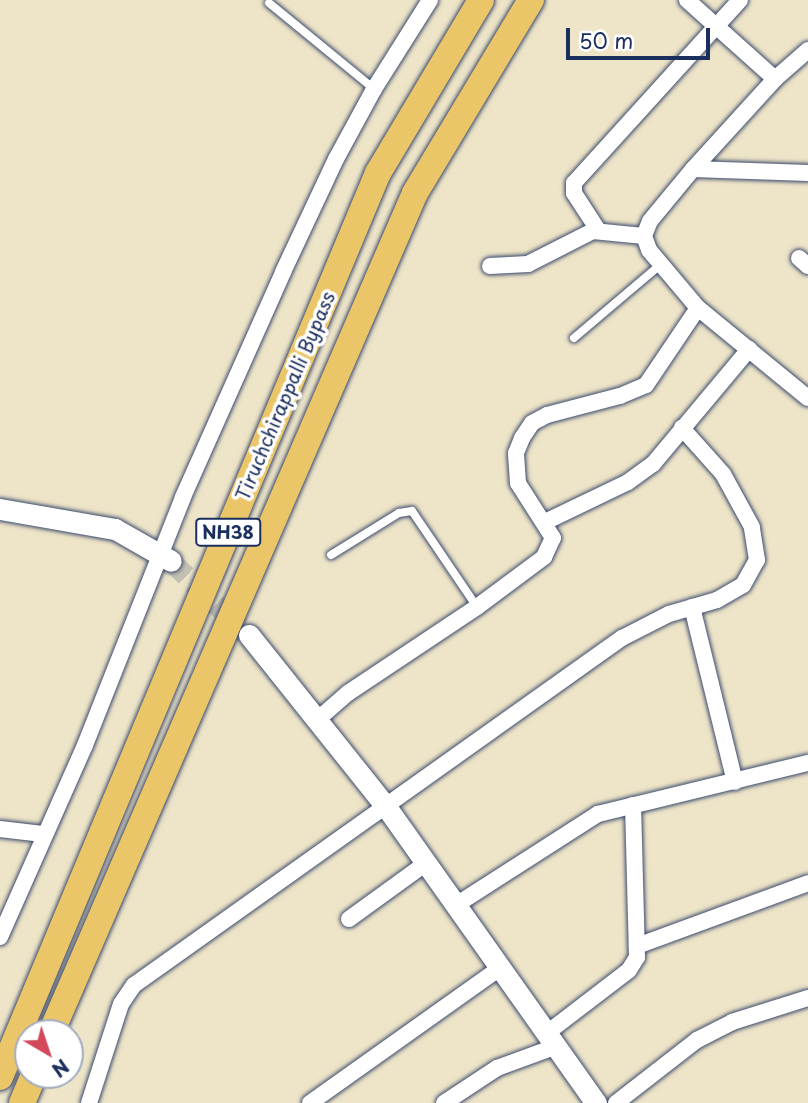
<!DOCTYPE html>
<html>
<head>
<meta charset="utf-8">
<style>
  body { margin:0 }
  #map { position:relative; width:808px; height:1103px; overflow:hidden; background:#eee5c8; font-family:"Playpen Sans",sans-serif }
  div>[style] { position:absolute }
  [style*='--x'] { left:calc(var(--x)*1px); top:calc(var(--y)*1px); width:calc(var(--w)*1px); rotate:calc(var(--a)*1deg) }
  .tertiary-tunnel>* { height:21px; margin-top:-10.5px; transform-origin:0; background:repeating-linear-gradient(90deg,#c4c1b3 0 21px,transparent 0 31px) }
  .roads { filter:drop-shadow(0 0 2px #3b4a6e) drop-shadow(0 0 2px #3b4a6e) }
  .service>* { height:8px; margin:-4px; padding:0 4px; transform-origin:4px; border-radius:4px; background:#fff }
  .minor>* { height:16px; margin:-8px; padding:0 8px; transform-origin:8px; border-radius:8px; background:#fff }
  .tertiary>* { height:21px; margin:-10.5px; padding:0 10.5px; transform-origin:10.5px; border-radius:10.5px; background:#fff }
  .trunk>* { height:26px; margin:-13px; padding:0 13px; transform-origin:13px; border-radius:13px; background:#ebc669 }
  span { translate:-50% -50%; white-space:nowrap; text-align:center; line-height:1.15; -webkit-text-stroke:7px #fff; paint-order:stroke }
  .shield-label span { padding:2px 5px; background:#fff; border:2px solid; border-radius:5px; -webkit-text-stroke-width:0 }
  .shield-label { font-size:18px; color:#1b2f5e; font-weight:700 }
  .street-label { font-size:19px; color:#1b2f5e }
  .north { position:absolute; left:14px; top:1019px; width:70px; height:70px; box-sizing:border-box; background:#fff; border:2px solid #a4acbf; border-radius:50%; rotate:141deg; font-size:19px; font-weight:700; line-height:28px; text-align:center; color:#1b2f5e }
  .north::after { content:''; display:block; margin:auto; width:24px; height:32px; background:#d1495b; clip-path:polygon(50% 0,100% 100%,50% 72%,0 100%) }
  .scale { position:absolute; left:566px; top:28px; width:144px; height:32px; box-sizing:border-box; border:4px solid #1b2f5e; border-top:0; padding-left:9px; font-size:21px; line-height:24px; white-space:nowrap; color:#1b2f5e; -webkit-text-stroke:5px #fff; paint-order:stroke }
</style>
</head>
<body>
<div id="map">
  <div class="tertiary-tunnel">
    <div style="--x:171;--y:561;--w:95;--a:43.7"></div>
  </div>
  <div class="roads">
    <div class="service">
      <div style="--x:269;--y:3;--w:136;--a:39.3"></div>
      <div style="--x:574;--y:338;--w:113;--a:-40.3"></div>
      <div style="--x:331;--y:555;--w:80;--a:-31.7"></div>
      <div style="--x:399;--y:513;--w:13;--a:-9"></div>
      <div style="--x:412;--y:511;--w:116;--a:55.9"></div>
    </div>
    <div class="minor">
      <div style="--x:687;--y:0;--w:118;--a:41.9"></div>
      <div style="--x:808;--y:50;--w:44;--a:138.7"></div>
      <div style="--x:775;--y:79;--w:122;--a:132.3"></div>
      <div style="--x:693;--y:169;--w:67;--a:129.6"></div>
      <div style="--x:650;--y:221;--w:16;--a:112"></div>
      <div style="--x:644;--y:236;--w:15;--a:70"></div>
      <div style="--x:649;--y:250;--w:76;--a:49.8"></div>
      <div style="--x:698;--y:308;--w:142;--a:39.3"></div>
      <div style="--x:693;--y:169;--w:115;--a:2"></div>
      <div style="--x:598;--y:230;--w:44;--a:-123"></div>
      <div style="--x:574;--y:193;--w:10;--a:-90"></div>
      <div style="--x:574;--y:183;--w:247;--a:-47.8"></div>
      <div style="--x:799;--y:258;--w:12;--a:42"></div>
      <div style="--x:490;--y:266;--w:38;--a:-3"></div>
      <div style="--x:528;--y:264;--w:73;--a:-26.9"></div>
      <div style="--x:593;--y:231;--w:51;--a:5.6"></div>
      <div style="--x:545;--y:522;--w:92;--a:-25.7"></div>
      <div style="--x:628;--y:482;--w:31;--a:-36"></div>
      <div style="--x:653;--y:464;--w:150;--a:-50.1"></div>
      <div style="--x:692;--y:607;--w:180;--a:76.2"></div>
      <div style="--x:317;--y:720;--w:41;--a:-41.1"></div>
      <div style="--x:348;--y:693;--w:155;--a:-33.7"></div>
      <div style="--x:477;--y:607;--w:84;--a:-36.7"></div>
      <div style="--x:544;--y:557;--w:21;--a:-65"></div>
      <div style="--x:553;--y:538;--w:65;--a:-122.5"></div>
      <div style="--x:518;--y:483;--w:30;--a:-94"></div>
      <div style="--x:516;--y:453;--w:16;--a:-68"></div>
      <div style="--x:522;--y:438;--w:18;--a:-56"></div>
      <div style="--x:532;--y:423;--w:17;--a:-28"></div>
      <div style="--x:547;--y:415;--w:75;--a:-14.6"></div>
      <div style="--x:620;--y:396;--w:28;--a:-23"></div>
      <div style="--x:646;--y:385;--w:93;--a:-56"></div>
      <div style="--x:0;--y:829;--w:43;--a:6.6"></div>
      <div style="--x:456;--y:905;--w:169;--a:-32.7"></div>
      <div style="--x:598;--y:814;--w:216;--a:-13.7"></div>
      <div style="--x:349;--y:919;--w:95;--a:-36"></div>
      <div style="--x:0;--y:937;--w:210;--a:-66.1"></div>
      <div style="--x:85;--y:745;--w:267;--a:-68.4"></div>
      <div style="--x:183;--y:497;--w:246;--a:-66"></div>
      <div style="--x:283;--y:272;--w:125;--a:-64.9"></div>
      <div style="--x:336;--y:159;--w:80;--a:-61.5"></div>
      <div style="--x:374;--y:89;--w:105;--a:-57.8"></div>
      <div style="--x:637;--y:946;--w:182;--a:-20.2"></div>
      <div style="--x:547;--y:1033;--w:103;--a:-37.5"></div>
      <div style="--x:629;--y:970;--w:15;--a:-58"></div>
      <div style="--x:637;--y:957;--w:152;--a:-91.5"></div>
      <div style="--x:89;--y:1103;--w:104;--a:-72.1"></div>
      <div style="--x:121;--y:1004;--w:23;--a:-56"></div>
      <div style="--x:134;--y:985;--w:599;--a:-35.42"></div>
      <div style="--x:622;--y:638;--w:53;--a:-27.1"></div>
      <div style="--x:669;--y:614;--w:50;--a:-16.3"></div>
      <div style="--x:717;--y:600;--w:30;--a:-30"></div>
      <div style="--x:743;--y:585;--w:29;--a:-61"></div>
      <div style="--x:757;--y:560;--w:33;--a:-99"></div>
      <div style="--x:752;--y:527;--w:60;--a:-118.7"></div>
      <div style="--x:723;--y:474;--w:62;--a:-131.7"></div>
      <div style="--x:310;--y:1103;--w:233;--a:-35.4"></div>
      <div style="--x:444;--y:1103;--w:64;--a:-33.4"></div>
      <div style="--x:497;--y:1068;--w:64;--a:-20.1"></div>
      <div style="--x:616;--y:1103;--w:103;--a:-37.9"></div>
      <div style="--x:697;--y:1040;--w:39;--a:-27"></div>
      <div style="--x:732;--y:1022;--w:80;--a:-17.5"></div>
    </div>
    <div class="tertiary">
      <div style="--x:0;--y:509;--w:117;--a:9.9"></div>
      <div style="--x:115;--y:529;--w:64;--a:29.7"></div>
      <div style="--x:249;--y:635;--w:221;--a:51.4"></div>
      <div style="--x:387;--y:808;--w:362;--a:54.7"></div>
    </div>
    <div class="trunk">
      <div style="--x:51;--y:1033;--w:915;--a:-66.57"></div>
      <div style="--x:415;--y:193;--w:225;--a:-59"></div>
      <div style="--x:0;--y:1077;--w:980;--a:-67.31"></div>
      <div style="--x:378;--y:173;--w:201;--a:-59.2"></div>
      <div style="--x:22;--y:1103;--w:30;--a:-67"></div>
    </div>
  </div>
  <div class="shield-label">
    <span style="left:228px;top:532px">NH38</span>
  </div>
  <div class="street-label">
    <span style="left:285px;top:396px;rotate:-67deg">Tiruchchirappalli Bypass</span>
  </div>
  <div class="north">N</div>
  <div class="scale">50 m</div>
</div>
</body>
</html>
